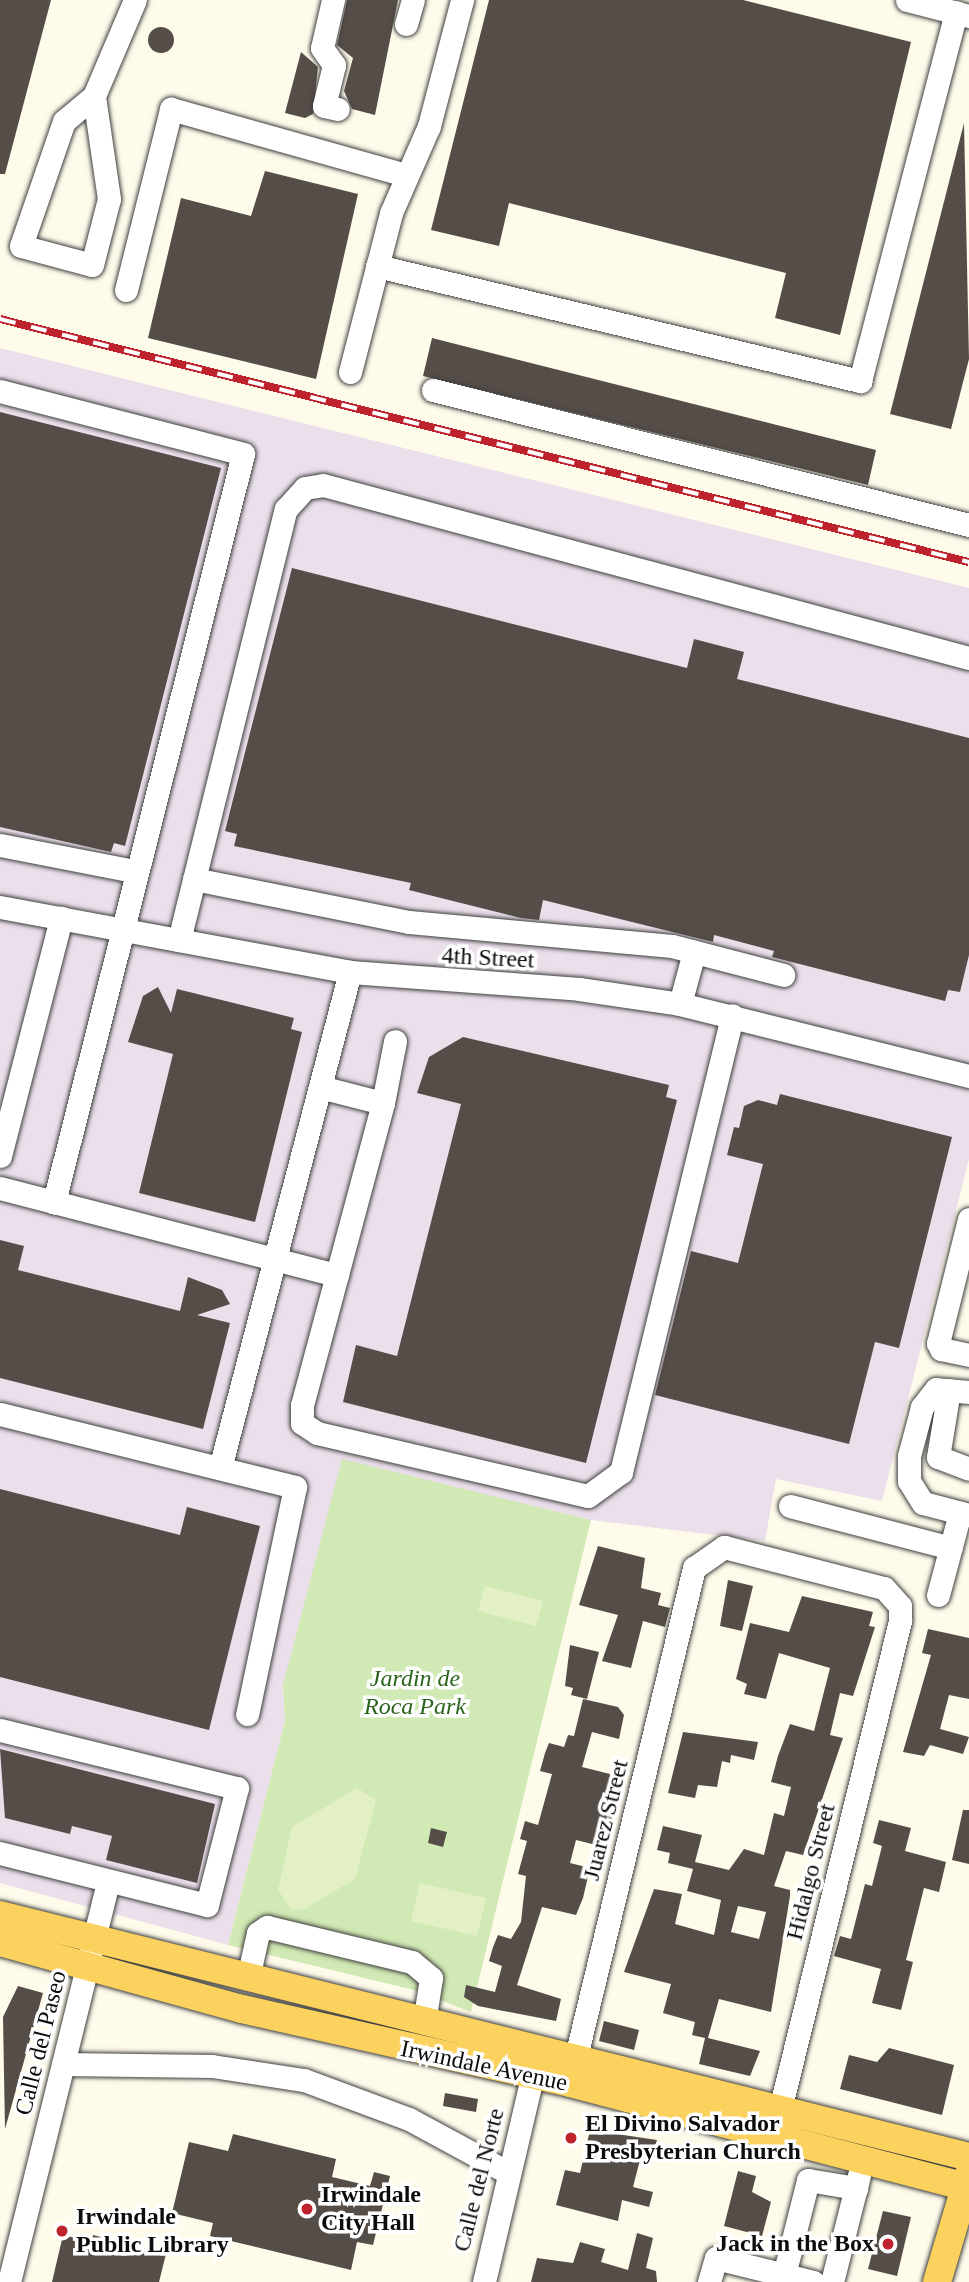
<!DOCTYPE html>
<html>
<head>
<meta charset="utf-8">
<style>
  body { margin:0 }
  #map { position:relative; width:969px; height:2282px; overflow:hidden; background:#fffbeb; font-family:"Times New Roman",serif }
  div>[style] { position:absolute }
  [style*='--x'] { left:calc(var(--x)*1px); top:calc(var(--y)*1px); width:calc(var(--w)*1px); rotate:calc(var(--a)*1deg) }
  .industrial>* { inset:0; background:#eadfeb }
  .green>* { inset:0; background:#d1e9b4 }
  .pitch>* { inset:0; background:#e3f0c6 }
  .building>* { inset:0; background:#554d48 }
  .round { border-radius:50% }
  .roads { filter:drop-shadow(0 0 2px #3f3f3f) drop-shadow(0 0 2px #3f3f3f) }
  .minor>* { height:23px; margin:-11.5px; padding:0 11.5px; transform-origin:11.5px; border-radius:11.5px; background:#fff }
  .major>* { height:28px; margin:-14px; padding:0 14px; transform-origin:14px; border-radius:14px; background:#fbd25e }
  .rail>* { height:8px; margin-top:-4px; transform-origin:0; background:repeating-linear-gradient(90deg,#fff 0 16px,#be222c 0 32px); box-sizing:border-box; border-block:2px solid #be222c }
  .dots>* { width:19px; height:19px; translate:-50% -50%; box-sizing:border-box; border:4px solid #fff; border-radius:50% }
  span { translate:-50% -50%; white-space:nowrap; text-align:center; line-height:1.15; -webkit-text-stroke:7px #fff; paint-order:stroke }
  .street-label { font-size:24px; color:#0c0c0c }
  .park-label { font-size:24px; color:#2c641c; font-style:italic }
  .poi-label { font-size:24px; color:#0c0c0c; font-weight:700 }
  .left { translate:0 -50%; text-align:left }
  .right { translate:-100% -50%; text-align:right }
</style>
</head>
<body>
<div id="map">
  <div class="industrial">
    <div style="clip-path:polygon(0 348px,969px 588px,969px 1159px,882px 1501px,776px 1479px,765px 1541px,591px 1520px,283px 1685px,285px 1721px,228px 1945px,0 1883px)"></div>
  </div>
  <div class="green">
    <div style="clip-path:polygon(342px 1459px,591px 1520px,471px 2012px,414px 1990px,228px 1945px,285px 1721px,283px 1685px)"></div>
  </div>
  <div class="pitch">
    <div style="clip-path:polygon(485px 1586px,543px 1601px,536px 1626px,478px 1611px)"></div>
    <div style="clip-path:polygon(357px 1788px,376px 1800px,355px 1879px,303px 1910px,291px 1909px,278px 1890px,292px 1827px)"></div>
    <div style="clip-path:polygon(420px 1883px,486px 1898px,477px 1936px,411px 1921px)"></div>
  </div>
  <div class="building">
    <div style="clip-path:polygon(0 0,51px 0,5px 174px,0 174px)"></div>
    <div style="clip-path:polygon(347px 0,398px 0,375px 115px,352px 109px,344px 91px,353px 58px,337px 45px)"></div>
    <div style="clip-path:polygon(489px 0,743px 0,911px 42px,840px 335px,775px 318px,786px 273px,509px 203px,499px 246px,431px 230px)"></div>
    <div class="round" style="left:148px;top:27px;width:26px;height:26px"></div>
    <div style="clip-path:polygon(301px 52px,318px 67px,313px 114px,305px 118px,285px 113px)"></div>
    <div style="clip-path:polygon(964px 123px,969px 359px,951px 429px,890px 414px)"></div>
    <div style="clip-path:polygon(265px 171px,358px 194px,316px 379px,148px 338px,181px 198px,251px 216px)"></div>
    <div style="clip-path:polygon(432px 338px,876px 450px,868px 485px,423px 376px)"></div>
    <div style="clip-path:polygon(0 412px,221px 468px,125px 846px,114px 843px,111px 852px,0 827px)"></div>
    <div style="clip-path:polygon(292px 568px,687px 668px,694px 639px,744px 652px,737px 679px,969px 738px,969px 955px,960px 992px,948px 990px,945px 1001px,772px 957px,774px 951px,714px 935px,713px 942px,543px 900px,539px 920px,521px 918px,409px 890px,411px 883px,234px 846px,237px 834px,225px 831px)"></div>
    <div style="clip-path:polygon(158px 987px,171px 1013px,177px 989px,294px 1018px,291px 1029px,302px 1032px,255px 1222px,139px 1193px,173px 1054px,128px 1042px,143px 996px)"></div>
    <div style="clip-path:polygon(463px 1037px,669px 1085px,666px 1097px,677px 1100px,586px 1463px,343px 1402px,356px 1345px,397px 1356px,461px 1104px,417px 1093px,429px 1057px)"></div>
    <div style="clip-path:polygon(780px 1094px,952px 1137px,899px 1348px,875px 1342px,849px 1444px,655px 1395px,691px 1251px,738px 1263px,763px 1164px,727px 1155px,734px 1127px,739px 1128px,744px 1106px,758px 1100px,777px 1105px)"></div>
    <div style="clip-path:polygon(0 1240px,24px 1246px,18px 1270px,180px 1311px,188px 1277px,222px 1290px,230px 1304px,197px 1315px,230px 1323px,203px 1429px,0 1378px)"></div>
    <div style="clip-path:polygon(0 1489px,180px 1535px,187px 1507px,260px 1526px,209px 1730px,0 1677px)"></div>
    <div style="clip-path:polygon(598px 1546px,645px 1558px,641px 1588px,661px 1593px,658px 1605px,670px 1608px,665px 1627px,643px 1621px,631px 1668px,602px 1661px,618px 1615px,579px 1605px)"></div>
    <div style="clip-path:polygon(728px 1580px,753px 1586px,742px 1631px,720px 1626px)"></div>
    <div style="clip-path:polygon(evenodd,802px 1596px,873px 1612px,869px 1626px,875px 1627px,853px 1696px,840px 1693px,830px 1735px,843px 1738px,803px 1855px,786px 1851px,774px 1886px,790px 1890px,790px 1896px,771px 2012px,719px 1999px,708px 2038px,760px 2051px,750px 2076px,699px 2064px,705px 2038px,692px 2035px,695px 2022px,663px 2013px,671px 1984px,624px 1972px,654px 1889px,682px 1894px,675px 1924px,714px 1935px,721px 1900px,687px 1891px,693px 1869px,668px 1863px,670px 1853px,657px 1850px,663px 1826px,702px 1835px,695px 1862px,729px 1870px,744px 1849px,764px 1855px,774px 1813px,784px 1816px,791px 1787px,771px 1782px,778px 1756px,790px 1724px,814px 1731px,830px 1668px,779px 1653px,766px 1699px,744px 1694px,747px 1684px,736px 1679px,750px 1623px,789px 1632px,802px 1596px,738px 1906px,766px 1912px,759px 1939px,731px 1932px,738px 1906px)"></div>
    <div style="clip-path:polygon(928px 1629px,969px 1638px,969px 1699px,949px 1695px,940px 1729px,969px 1737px,963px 1754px,930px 1745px,924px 1756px,903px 1752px,931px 1655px,922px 1653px)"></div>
    <div style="clip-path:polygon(570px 1645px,599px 1652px,587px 1699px,571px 1695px,573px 1688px,565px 1686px)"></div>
    <div style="clip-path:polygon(583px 1699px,618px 1707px,624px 1715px,619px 1739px,592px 1732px,582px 1767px,610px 1774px,606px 1811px,613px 1813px,608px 1834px,599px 1832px,596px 1845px,576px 1840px,570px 1863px,590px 1868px,583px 1898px,576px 1915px,542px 1907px,517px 1985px,561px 1999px,556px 2021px,478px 2006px,464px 1997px,466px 1985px,495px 1992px,502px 1966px,489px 1961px,493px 1947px,498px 1935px,511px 1939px,521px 1922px,526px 1876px,518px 1874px,527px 1841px,520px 1839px,525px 1821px,538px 1825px,552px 1774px,540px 1771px,545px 1753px,549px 1743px,564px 1747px,568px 1735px,574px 1736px)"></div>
    <div style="clip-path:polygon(683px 1732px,758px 1742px,754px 1760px,731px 1755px,730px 1763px,722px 1761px,717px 1787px,698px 1785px,695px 1798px,668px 1793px)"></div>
    <div style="clip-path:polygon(0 1749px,215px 1804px,197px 1883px,106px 1860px,112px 1836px,72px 1826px,70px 1834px,5px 1818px)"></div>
    <div style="clip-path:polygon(963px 1810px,969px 1810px,969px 1864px,952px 1860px)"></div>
    <div style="clip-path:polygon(879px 1820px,911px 1828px,905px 1851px,946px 1862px,939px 1892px,924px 1888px,906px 1960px,913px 1962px,901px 2010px,872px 2003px,881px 1969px,834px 1956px,840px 1936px,851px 1939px,865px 1884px,872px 1886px,882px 1846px,873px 1843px)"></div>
    <div style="clip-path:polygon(431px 1828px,447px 1832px,443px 1847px,428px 1843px)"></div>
    <div style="clip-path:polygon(18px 1986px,43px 1993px,5px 2129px,3px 2017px)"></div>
    <div style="clip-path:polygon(604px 2021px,639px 2030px,634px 2050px,599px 2041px)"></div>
    <div style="clip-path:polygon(889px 2048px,954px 2065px,942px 2115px,840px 2089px,849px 2055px,877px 2062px)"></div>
    <div style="clip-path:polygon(445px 2093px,478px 2099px,476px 2112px,443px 2106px)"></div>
    <div style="clip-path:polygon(590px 2130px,657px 2140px,651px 2163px,640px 2160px,633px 2187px,653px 2192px,649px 2207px,622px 2200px,618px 2221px,556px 2205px,565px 2170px,580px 2173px)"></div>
    <div style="clip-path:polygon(233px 2134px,336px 2159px,332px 2177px,370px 2186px,374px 2172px,390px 2176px,373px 2245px,357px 2242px,351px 2270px,210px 2236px,213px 2223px,172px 2213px,189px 2142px,228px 2151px)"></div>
    <div style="clip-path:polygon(738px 2171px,756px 2176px,752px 2192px,771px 2202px,762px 2236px,724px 2226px)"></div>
    <div style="clip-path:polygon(883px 2211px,911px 2217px,897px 2276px,868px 2269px)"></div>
    <div style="clip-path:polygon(637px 2233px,653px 2238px,646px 2268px,656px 2271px,657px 2282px,531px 2282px,537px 2258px,573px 2263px,580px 2242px,605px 2249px,601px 2262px,628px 2270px)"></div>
    <div style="clip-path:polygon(63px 2235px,92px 2242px,93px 2235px,166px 2254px,159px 2282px,52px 2282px)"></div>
  </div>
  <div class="roads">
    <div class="minor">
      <div style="--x:333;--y:0;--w:49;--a:102.9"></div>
      <div style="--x:322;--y:48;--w:21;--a:55"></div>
      <div style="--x:334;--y:65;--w:42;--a:103.7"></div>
      <div style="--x:324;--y:106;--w:14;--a:12"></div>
      <div style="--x:907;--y:0;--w:64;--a:14.5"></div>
      <div style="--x:406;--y:24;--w:25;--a:-74"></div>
      <div style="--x:94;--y:96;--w:39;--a:140"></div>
      <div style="--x:64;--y:121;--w:132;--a:109"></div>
      <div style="--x:21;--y:246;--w:73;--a:15"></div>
      <div style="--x:92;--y:265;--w:68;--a:-75.6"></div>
      <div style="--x:109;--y:199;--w:104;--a:-98.3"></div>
      <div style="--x:94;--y:96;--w:104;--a:-66.9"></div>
      <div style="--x:377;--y:266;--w:497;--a:13.4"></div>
      <div style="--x:860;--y:381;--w:381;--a:-75.4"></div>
      <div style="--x:126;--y:290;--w:187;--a:-76"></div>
      <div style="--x:171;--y:109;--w:241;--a:15.7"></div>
      <div style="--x:350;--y:372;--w:164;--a:-75.5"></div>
      <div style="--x:391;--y:213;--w:95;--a:-66.4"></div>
      <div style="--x:429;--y:126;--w:130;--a:-75.3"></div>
      <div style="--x:433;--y:390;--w:553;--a:14.14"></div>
      <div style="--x:0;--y:391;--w:251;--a:14.5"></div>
      <div style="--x:243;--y:454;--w:772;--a:104.18"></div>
      <div style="--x:0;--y:845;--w:136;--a:11"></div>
      <div style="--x:194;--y:879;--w:219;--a:11.3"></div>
      <div style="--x:409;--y:922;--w:264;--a:5.2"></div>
      <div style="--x:672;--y:946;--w:115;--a:14.6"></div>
      <div style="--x:0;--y:907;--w:356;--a:10.5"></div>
      <div style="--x:350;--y:972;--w:230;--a:4.2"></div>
      <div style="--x:579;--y:989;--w:102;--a:8.4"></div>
      <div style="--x:680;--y:1004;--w:298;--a:14"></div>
      <div style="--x:179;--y:940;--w:444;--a:-76.1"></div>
      <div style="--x:286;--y:509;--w:28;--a:-48"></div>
      <div style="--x:305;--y:488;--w:18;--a:-9"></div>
      <div style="--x:323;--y:485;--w:669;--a:14.99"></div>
      <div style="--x:680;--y:1004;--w:54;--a:-74.9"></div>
      <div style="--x:320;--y:1087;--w:65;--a:14.3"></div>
      <div style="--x:383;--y:1103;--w:313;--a:105"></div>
      <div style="--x:302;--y:1405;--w:18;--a:90"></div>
      <div style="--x:302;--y:1423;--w:18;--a:34"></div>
      <div style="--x:317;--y:1433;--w:278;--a:13.1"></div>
      <div style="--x:588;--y:1496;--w:41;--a:-36"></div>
      <div style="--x:621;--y:1472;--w:470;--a:-76.3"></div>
      <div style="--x:383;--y:1103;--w:63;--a:-79"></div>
      <div style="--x:0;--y:1156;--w:246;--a:-75.6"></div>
      <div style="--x:0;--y:1188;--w:348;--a:14.5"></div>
      <div style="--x:969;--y:1219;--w:128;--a:104"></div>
      <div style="--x:938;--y:1343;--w:7;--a:63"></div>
      <div style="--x:941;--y:1349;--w:29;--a:12"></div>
      <div style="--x:949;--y:1390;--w:68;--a:99.3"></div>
      <div style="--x:938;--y:1457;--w:33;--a:21"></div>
      <div style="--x:969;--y:1392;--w:33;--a:-175"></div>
      <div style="--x:936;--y:1389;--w:23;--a:128"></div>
      <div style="--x:922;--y:1407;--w:51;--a:104.9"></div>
      <div style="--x:909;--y:1456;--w:25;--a:90"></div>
      <div style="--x:909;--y:1481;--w:26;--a:58"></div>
      <div style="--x:923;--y:1503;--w:48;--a:14.6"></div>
      <div style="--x:0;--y:1414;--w:304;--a:13.9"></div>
      <div style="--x:295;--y:1487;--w:232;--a:101.9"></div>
      <div style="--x:220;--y:1468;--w:513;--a:-75.31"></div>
      <div style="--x:790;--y:1506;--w:166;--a:14.6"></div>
      <div style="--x:938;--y:1595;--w:85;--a:-75"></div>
      <div style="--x:0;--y:1730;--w:244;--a:13.8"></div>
      <div style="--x:237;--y:1788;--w:121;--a:104.4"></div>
      <div style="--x:207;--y:1905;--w:213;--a:-165.9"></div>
      <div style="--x:248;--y:1978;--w:46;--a:-77.5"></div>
      <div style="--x:258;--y:1933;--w:11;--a:-34"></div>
      <div style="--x:267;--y:1927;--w:149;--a:13.6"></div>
      <div style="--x:412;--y:1962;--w:25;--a:40"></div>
      <div style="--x:431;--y:1978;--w:45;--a:99"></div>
      <div style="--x:63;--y:2064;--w:149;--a:0.8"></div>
      <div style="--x:212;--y:2066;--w:93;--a:8.7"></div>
      <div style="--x:304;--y:2080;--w:112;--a:20.4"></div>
      <div style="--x:409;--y:2119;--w:111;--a:28.4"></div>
      <div style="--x:572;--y:2073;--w:520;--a:-76.42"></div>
      <div style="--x:694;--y:1568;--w:37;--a:-35"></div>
      <div style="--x:724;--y:1547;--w:165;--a:14.4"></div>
      <div style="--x:884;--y:1588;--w:24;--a:48"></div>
      <div style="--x:900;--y:1606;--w:15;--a:90"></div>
      <div style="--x:900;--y:1621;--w:520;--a:103.8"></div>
      <div style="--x:784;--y:2275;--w:98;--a:-75.8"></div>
      <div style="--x:808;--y:2180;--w:49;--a:9.5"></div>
      <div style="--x:9;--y:2282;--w:413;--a:-76.1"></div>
      <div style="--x:484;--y:2282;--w:228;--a:-76.8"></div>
      <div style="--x:709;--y:2282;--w:25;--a:-74"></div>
      <div style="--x:716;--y:2258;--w:100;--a:13.9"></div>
      <div style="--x:832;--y:2282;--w:110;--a:-75.8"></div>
    </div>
    <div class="major">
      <div style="--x:0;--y:1915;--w:999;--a:14.02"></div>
      <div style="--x:0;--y:1942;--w:251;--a:15.5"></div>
      <div style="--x:242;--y:2009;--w:336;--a:12.7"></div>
      <div style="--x:570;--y:2083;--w:413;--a:14.7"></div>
      <div style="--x:937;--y:2282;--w:113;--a:-73.5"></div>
    </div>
  </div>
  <div class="rail">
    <div style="--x:0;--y:319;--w:999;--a:14.08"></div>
  </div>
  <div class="dots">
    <div style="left:571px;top:2138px;background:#be222c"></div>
    <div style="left:307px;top:2209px;background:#be222c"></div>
    <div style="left:62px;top:2231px;background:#be222c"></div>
    <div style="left:888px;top:2244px;background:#be222c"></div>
  </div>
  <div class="street-label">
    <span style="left:488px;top:958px;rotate:3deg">4th Street</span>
    <span style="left:606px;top:1820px;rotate:-76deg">Juarez Street</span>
    <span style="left:811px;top:1872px;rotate:-76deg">Hidalgo Street</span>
    <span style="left:41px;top:2043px;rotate:-76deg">Calle del Paseo</span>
    <span style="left:484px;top:2066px;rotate:12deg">Irwindale Avenue</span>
    <span style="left:479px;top:2180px;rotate:-76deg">Calle del Norte</span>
  </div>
  <div class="park-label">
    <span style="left:415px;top:1693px">Jardin de<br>Roca Park</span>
  </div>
  <div class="poi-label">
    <span class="left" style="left:585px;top:2138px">El Divino Salvador<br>Presbyterian Church</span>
    <span class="left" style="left:321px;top:2209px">Irwindale<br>City Hall</span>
    <span class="left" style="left:76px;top:2231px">Irwindale<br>Public Library</span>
    <span class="right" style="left:874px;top:2244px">Jack in the Box</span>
  </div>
</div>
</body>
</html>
